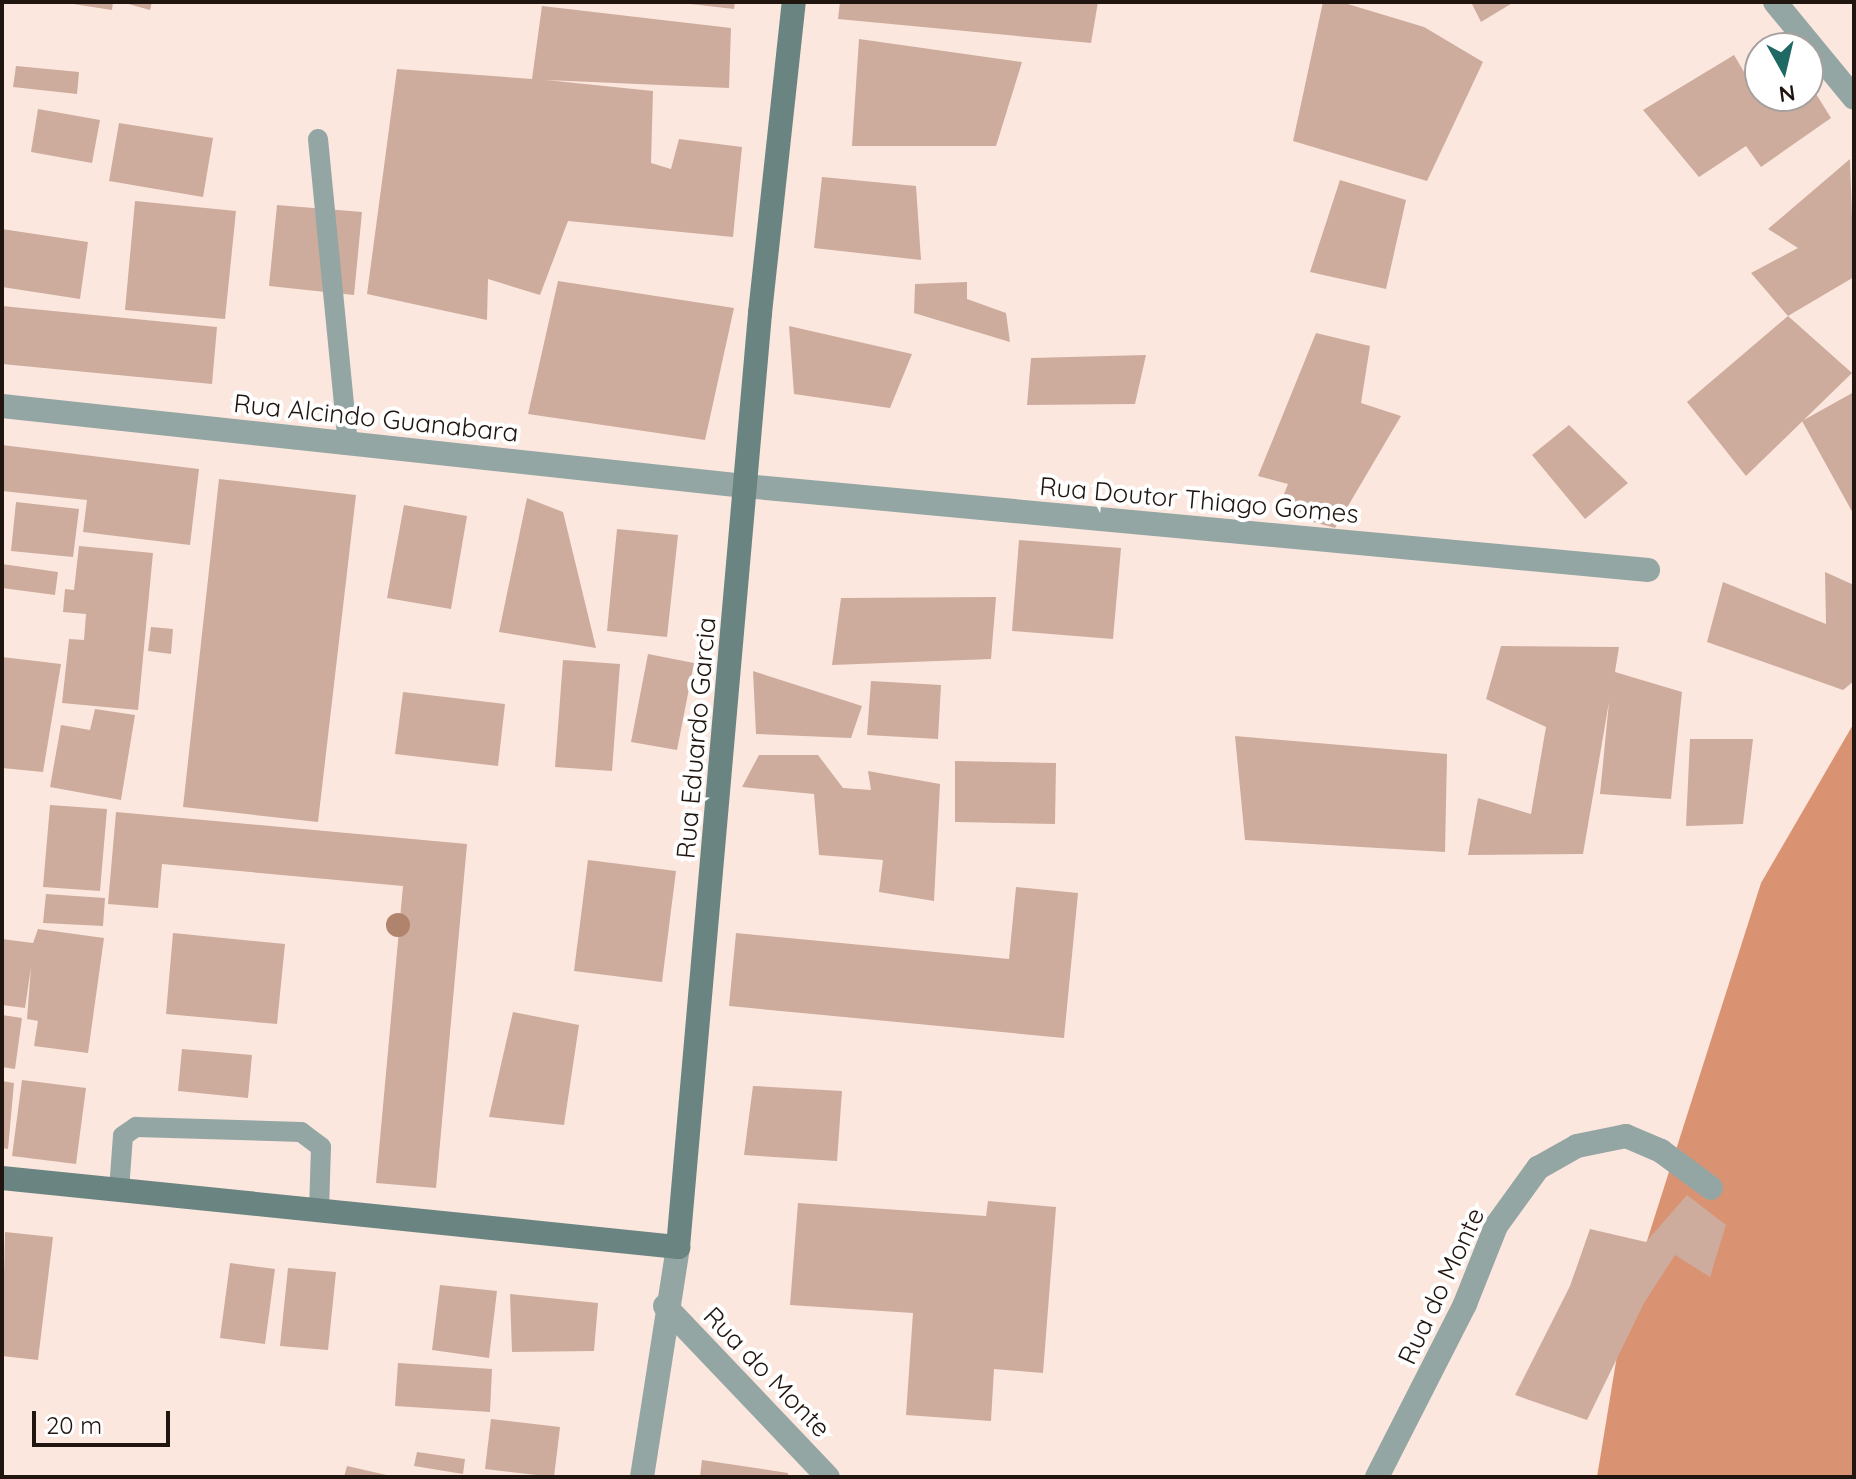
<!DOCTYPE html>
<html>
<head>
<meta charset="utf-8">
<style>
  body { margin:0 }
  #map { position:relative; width:1856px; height:1479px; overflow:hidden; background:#fce7de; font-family:Quicksand,sans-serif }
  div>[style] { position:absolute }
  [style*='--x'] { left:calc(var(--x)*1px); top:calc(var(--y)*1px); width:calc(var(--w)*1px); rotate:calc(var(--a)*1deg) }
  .forest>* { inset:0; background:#d99372 }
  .building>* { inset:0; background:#cdac9d }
  .service>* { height:20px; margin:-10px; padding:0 10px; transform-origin:10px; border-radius:10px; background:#94a6a4 }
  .minor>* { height:24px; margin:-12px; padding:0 12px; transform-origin:12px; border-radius:12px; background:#94a6a4 }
  .secondary>* { height:24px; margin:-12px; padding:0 12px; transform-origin:12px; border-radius:12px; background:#6a8481 }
  .trees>* { width:24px; height:24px; margin:-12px; border-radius:50%; background:#b0836c }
  span { translate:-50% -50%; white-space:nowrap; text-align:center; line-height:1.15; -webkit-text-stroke:8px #fff; paint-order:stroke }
  .street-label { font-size:26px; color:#20150f }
  .frame { position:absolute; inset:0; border:4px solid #20150f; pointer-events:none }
  .north { position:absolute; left:1744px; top:32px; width:80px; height:80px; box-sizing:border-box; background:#fff; border:2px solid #a6a19f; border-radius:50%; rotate:172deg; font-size:22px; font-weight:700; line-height:32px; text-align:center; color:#20150f }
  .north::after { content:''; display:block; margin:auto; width:28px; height:36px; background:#1e6964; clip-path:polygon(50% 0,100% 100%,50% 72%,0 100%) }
  .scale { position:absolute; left:32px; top:1411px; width:138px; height:36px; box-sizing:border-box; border:4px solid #20150f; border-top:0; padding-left:10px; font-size:24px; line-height:28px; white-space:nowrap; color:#20150f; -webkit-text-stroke:6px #fff; paint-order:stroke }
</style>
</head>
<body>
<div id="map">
  <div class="forest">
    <div style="clip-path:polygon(1854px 723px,1854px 1477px,1597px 1477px,1624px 1313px,1761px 883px)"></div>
  </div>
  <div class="building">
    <div style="clip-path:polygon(60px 2px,113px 2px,112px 10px)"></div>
    <div style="clip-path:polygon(121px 2px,152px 2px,150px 10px)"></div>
    <div style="clip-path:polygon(673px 2px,735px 2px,734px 9px)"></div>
    <div style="clip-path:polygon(840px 2px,1098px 2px,1091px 43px,838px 19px)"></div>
    <div style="clip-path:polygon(1323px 2px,1341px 2px,1424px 27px,1483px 62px,1427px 181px,1293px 141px)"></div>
    <div style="clip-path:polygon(1471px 2px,1514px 2px,1481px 22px)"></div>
    <div style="clip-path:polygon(542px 6px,731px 28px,729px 88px,546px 80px,653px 91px,651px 163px,671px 169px,679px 139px,742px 147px,733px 237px,568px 221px,540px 295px,488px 279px,487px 320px,367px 294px,397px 69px,532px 79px)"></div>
    <div style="clip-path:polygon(859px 39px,1022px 62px,996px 146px,852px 146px)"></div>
    <div style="clip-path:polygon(1734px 55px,1759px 97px,1808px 96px,1808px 81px,1831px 118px,1761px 167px,1746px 146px,1699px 177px,1643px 110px)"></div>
    <div style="clip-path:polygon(16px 66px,79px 72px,77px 94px,13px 87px)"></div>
    <div style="clip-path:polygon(38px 109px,100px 120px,92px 163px,31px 152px)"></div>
    <div style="clip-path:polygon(119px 123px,213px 138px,203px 197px,109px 181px)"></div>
    <div style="clip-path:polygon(1850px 159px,1854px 277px,1788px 316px,1751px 273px,1798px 248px,1768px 229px)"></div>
    <div style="clip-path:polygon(822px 177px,916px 186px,921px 260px,814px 248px)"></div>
    <div style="clip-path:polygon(1340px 180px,1406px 200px,1386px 289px,1310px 272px)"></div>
    <div style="clip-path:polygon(135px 201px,236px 211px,225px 319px,125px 310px)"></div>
    <div style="clip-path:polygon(277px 205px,362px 212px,354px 295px,269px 286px)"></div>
    <div style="clip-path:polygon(2px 229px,88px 242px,80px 299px,2px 287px)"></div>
    <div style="clip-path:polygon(558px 281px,734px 308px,705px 440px,528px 414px)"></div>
    <div style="clip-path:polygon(967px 282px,967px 299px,1006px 313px,1010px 342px,914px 313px,915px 284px)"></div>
    <div style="clip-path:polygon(2px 306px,217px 327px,212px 384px,2px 364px)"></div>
    <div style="clip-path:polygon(1788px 316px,1852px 373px,1746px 476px,1687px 402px)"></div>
    <div style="clip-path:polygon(789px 326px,912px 354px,890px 408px,794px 394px)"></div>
    <div style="clip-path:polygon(1316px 333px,1370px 346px,1361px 403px,1401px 416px,1335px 528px,1277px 512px,1288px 484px,1258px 476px)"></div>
    <div style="clip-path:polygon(1146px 355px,1135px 404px,1027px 405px,1031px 358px)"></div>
    <div style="clip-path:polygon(1854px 392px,1854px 515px,1802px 421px)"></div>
    <div style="clip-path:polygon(1569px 425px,1628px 483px,1585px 519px,1532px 455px)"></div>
    <div style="clip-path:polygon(2px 445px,199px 469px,190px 545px,83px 532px,87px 500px,2px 491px)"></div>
    <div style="clip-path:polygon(219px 479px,356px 495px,318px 822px,183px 807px)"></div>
    <div style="clip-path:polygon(527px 498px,563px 512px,596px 648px,499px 632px)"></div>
    <div style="clip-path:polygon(16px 502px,79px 509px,73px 557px,11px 551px)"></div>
    <div style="clip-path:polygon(404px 505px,467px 516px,451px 609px,387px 598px)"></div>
    <div style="clip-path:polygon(617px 529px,678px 535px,667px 637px,607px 631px)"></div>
    <div style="clip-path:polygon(1019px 540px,1121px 548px,1113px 639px,1012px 631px)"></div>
    <div style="clip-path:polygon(79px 546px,153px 553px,138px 710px,62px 703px,69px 639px,84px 640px,86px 614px,63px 612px,65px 589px,74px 590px)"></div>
    <div style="clip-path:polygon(2px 564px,58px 572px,55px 595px,2px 588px)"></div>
    <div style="clip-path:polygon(1825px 572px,1854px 585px,1854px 681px,1843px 690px,1707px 642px,1723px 582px,1826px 624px)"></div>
    <div style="clip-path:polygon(996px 597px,991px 659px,832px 665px,841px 598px)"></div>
    <div style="clip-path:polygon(151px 627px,173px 629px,171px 654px,148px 651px)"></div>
    <div style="clip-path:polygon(1501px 646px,1619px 647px,1615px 672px,1682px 692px,1671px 799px,1600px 794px,1609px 702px,1583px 854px,1468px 855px,1478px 798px,1531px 814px,1546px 727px,1486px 699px)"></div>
    <div style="clip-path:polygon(648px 654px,694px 663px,677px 750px,631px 742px)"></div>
    <div style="clip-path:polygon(2px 657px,61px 664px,43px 772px,2px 768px)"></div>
    <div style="clip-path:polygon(563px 660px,620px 664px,612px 771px,555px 767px)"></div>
    <div style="clip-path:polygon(753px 671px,862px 706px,851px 738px,756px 734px)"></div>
    <div style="clip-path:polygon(871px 681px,941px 685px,938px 739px,867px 735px)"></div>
    <div style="clip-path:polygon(403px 692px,505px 704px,498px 766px,395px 754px)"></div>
    <div style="clip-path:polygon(95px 709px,135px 715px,121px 800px,50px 787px,61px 725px,90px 730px)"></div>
    <div style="clip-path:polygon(1235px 736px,1447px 754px,1445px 852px,1245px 840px)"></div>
    <div style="clip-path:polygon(1690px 739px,1753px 739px,1743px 824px,1686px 826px)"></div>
    <div style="clip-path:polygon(759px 755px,818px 755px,843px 788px,871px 790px,868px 771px,940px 784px,934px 901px,879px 892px,883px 860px,819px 855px,814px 794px,742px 787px)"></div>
    <div style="clip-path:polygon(955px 761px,1056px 763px,1055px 824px,955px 822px)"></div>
    <div style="clip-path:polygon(50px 805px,107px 809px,100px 891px,43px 887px)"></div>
    <div style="clip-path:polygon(116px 812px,467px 844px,436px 1188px,376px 1183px,403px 886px,162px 864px,158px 908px,108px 904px)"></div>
    <div style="clip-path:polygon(588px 860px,676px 871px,662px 982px,574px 971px)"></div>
    <div style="clip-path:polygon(1016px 887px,1078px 893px,1064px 1038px,729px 1006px,736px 933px,1009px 959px)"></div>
    <div style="clip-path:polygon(46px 894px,105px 898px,103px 926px,43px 923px)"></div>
    <div style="clip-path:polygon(38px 929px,104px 938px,88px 1053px,34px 1046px,38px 1021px,27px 1019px,31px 967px,25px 1008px,2px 1005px,2px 939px,33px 943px)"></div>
    <div style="clip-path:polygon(173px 933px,285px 944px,277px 1024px,166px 1014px)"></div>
    <div style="clip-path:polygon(513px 1012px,579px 1025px,564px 1125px,489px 1117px)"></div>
    <div style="clip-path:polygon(2px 1015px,22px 1018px,15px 1069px,2px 1067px)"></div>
    <div style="clip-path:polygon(182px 1049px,252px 1055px,248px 1098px,178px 1091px)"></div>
    <div style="clip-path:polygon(22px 1080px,86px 1088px,76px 1164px,12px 1156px)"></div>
    <div style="clip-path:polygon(2px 1081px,14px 1083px,8px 1149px,2px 1148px)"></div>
    <div style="clip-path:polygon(753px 1086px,842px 1091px,837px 1161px,744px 1155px)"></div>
    <div style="clip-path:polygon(1687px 1195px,1726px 1225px,1710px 1277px,1675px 1255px,1644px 1303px,1587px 1420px,1515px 1395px,1570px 1286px,1590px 1229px,1646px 1242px)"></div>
    <div style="clip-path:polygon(988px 1201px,1056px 1207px,1043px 1373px,994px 1369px,991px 1421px,906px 1415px,913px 1313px,790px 1305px,798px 1203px,986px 1216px)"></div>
    <div style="clip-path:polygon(5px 1232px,53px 1237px,38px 1360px,2px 1356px)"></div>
    <div style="clip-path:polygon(230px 1263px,275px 1269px,265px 1344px,220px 1338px)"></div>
    <div style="clip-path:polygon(288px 1268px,336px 1272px,328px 1350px,280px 1346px)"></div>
    <div style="clip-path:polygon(440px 1285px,497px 1291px,489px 1358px,432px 1350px)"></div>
    <div style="clip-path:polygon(510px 1294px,598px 1303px,594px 1351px,512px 1352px)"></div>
    <div style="clip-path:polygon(398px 1363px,492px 1369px,490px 1412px,395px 1406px)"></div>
    <div style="clip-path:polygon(491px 1419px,560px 1427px,554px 1477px,485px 1469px)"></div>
    <div style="clip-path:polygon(417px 1452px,465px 1459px,463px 1474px,414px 1466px)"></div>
    <div style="clip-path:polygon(702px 1460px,788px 1473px,788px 1477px,700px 1477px)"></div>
    <div style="clip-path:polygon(347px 1466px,391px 1476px,391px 1477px,344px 1477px)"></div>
  </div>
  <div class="service">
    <div style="--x:318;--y:139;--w:305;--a:84.4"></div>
    <div style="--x:119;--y:1190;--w:54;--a:-85.8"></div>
    <div style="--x:123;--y:1136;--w:16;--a:-35"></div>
    <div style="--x:136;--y:1127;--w:165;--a:1.7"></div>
    <div style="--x:301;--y:1132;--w:25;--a:37"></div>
    <div style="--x:321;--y:1147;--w:63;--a:91.8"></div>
  </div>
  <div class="minor">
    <div style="--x:1775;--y:2;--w:124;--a:50.5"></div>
    <div style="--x:2;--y:406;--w:747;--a:6.15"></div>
    <div style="--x:745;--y:486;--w:907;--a:5.31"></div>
    <div style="--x:665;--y:1306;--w:236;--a:46.4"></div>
    <div style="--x:642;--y:1477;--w:233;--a:-81.1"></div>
    <div style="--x:1377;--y:1477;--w:194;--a:-63"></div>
    <div style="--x:1465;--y:1304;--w:84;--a:-68.3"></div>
    <div style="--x:1496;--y:1226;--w:72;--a:-54.1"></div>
    <div style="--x:1538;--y:1168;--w:45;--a:-29.4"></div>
    <div style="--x:1577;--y:1146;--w:50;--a:-11.5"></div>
    <div style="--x:1626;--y:1136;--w:38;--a:23"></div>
    <div style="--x:1661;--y:1151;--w:62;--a:36.5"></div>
  </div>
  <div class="secondary">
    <div style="--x:2;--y:1178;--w:680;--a:5.83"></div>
    <div style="--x:678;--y:1247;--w:938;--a:-84.98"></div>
    <div style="--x:760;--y:313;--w:313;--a:-83.8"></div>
  </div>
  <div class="trees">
    <div style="left:398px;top:925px"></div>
  </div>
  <div class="street-label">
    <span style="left:376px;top:418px;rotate:6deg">Rua Alcindo Guanabara</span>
    <span style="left:1199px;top:500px;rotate:5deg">Rua Doutor Thiago Gomes</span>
    <span style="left:696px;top:738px;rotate:-85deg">Rua Eduardo Garcia</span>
    <span style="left:1441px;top:1286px;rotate:-65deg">Rua do Monte</span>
    <span style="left:767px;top:1372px;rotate:46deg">Rua do Monte</span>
  </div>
  <div class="frame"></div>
  <div class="north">N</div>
  <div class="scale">20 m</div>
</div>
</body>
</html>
